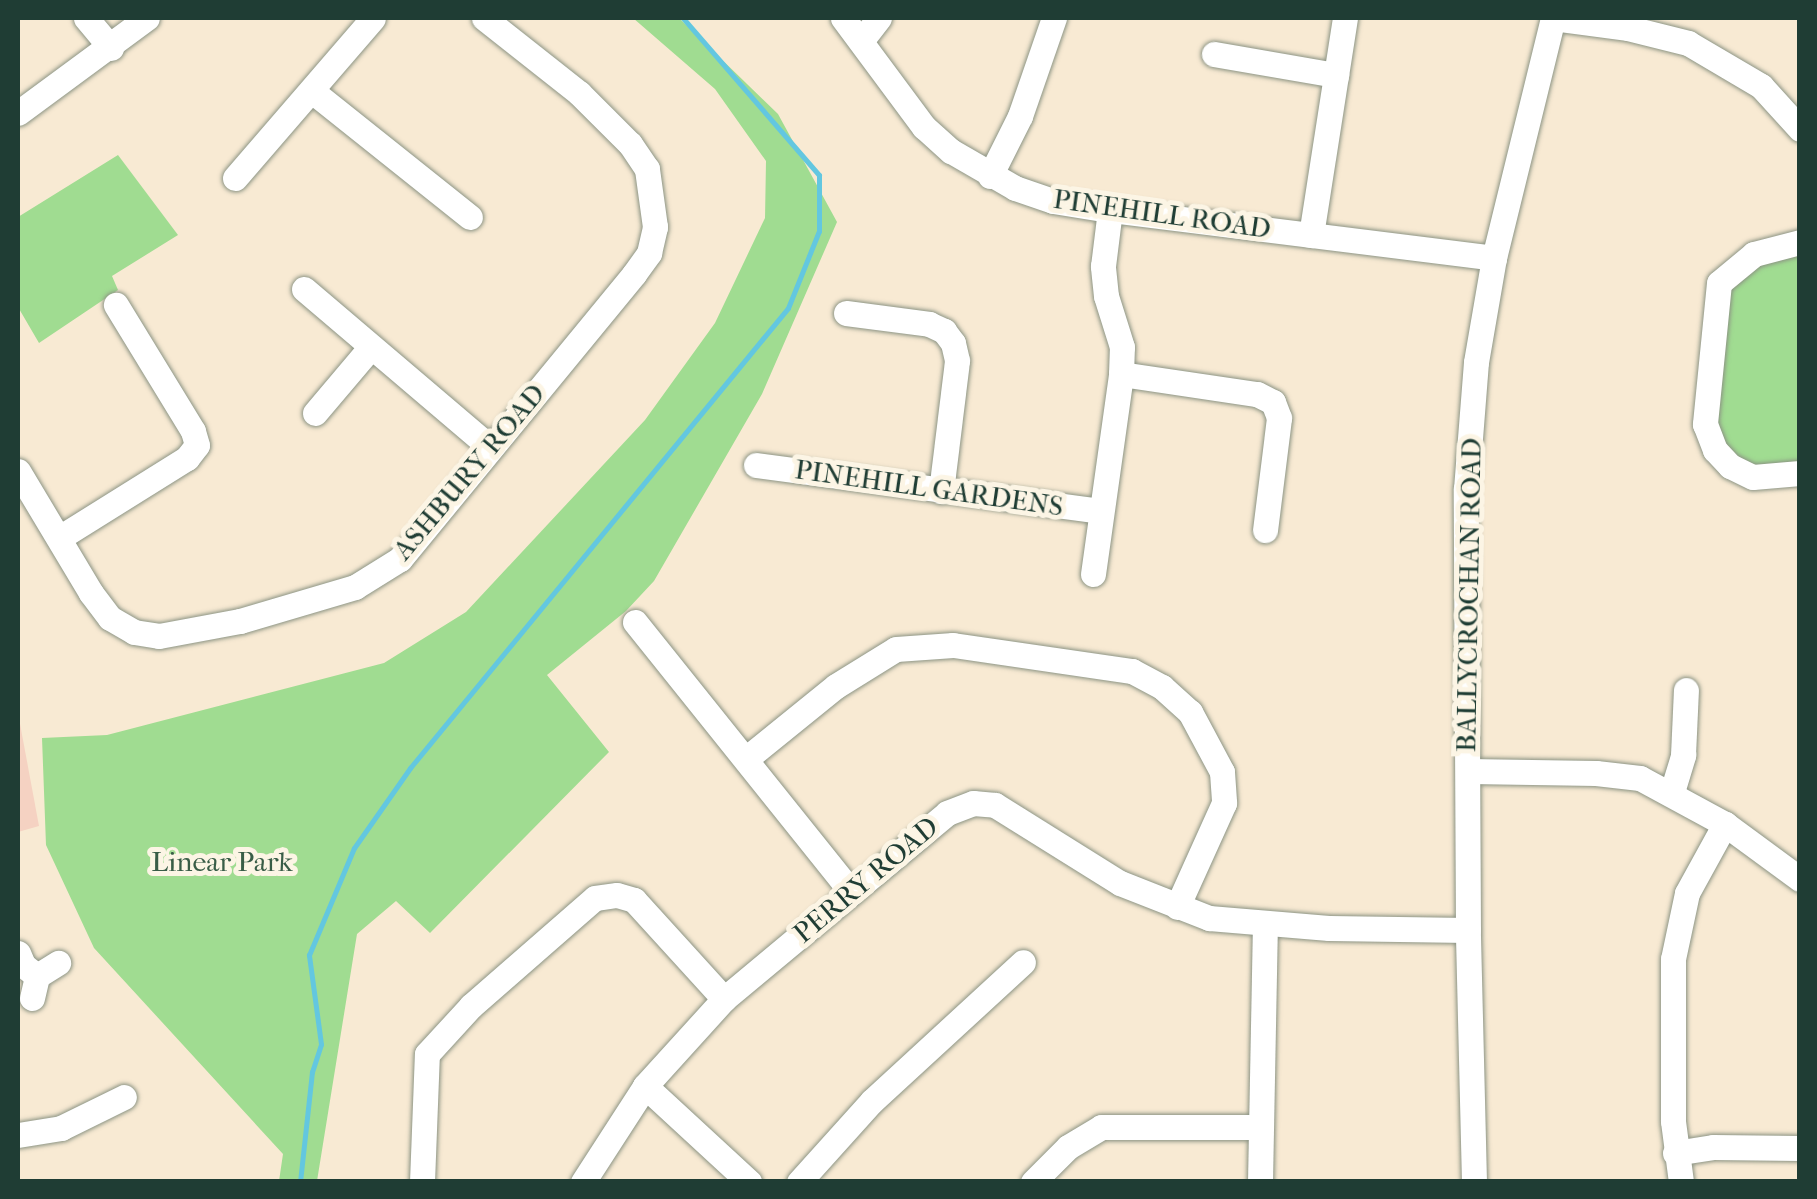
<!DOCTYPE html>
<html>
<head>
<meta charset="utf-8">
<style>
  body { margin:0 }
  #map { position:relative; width:1817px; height:1199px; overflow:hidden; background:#f8ead3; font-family:"IM FELL French Canon",serif }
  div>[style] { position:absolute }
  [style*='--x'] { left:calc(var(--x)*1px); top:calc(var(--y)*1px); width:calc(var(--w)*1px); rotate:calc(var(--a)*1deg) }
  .built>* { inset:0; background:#f5d2c2 }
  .green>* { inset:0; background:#a0dc91 }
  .stream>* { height:5px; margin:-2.5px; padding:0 2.5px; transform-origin:2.5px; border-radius:2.5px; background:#63c7e0 }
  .roads { filter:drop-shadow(0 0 2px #8c9484) drop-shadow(0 0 2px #8c9484) }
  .minor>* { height:25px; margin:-12.5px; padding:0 12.5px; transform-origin:12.5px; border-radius:12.5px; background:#fff }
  span { translate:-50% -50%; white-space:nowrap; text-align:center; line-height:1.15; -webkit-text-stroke:10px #fcf5e5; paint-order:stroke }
  .street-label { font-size:28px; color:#1f3d34 }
  .park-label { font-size:28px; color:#395d47 }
  .frame { position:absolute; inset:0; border:20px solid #1f3d34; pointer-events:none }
</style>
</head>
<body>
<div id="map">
  <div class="built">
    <div style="clip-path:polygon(18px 713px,39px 826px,18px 832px)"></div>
  </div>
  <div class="green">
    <div style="clip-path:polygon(633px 18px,679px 18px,778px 114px,837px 222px,762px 394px,654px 581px,626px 611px,547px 675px,609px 752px,430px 933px,396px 901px,357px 934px,317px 1181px,279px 1181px,283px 1154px,94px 948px,46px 845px,42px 738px,107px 735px,384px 663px,466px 612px,645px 420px,715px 323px,765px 218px,766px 161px,715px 89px)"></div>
    <div style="clip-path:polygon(118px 155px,178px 235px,112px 276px,118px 290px,39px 343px,18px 307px,18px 217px)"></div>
    <div style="clip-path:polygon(1799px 250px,1799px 468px,1773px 471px,1731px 459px,1714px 416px,1726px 300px,1737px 273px)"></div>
  </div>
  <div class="stream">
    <div style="--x:300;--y:1182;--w:111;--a:-83.8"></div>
    <div style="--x:312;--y:1072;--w:29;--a:-72"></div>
    <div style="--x:321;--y:1044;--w:90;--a:-97.7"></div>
    <div style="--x:309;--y:955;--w:116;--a:-67.2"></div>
    <div style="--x:354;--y:848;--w:98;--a:-55"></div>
    <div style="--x:410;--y:768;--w:595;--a:-50.59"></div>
    <div style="--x:788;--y:308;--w:83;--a:-68.1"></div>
    <div style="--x:819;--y:231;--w:56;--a:-90"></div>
    <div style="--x:819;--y:175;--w:208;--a:-130.9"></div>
  </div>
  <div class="roads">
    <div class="minor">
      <div style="--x:86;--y:18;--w:39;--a:50"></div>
      <div style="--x:843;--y:18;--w:136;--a:53.4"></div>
      <div style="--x:924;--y:127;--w:36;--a:42"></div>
      <div style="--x:951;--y:151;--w:74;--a:30"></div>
      <div style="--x:1015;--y:188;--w:40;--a:18.9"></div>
      <div style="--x:1053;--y:201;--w:58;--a:9"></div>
      <div style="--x:1110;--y:210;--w:387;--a:7.1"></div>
      <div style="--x:1553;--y:18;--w:76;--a:7.6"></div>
      <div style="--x:1628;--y:28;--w:62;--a:14"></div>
      <div style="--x:1688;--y:43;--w:85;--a:30.5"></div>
      <div style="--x:1761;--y:86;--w:58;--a:47.8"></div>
      <div style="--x:861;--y:41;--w:29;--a:-52"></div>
      <div style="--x:1214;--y:54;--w:124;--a:9.8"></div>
      <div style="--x:312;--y:91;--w:202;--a:38.6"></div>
      <div style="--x:18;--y:113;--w:160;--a:-36.4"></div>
      <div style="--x:990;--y:176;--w:67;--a:-63.4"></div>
      <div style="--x:1020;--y:116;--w:104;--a:-70.9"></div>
      <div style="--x:235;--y:178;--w:211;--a:-49.2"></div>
      <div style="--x:1311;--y:235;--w:220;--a:-81.1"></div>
      <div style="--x:1800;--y:242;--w:48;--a:165.4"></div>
      <div style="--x:1754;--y:254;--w:45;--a:140.4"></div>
      <div style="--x:1719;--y:283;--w:142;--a:95.7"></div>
      <div style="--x:1705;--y:424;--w:28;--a:69"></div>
      <div style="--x:1715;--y:450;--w:22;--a:47"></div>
      <div style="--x:1730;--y:466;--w:25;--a:26"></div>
      <div style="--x:1753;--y:477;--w:47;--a:-4.9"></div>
      <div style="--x:304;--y:289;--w:245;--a:40.4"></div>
      <div style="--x:846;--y:313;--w:84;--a:7.5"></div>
      <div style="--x:929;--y:324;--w:17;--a:25"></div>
      <div style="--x:944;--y:331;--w:15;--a:53"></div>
      <div style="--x:953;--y:343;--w:18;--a:77"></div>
      <div style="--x:957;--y:361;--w:131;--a:97"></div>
      <div style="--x:1121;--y:374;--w:137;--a:8.4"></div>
      <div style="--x:1257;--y:394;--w:18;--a:27"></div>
      <div style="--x:1273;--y:402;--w:17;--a:69"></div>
      <div style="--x:1279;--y:418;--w:113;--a:97.1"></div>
      <div style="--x:315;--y:413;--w:85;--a:-49.8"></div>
      <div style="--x:756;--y:465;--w:348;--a:7.6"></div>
      <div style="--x:18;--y:471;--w:142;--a:59.1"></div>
      <div style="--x:91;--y:593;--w:31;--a:53"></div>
      <div style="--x:110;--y:618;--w:28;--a:30"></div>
      <div style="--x:134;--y:632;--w:25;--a:9"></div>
      <div style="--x:159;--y:636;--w:82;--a:-10.5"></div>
      <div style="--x:240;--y:621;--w:120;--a:-16.5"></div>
      <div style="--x:355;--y:587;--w:53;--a:-31.9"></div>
      <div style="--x:400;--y:559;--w:369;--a:-50.6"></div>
      <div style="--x:634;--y:274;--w:26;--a:-54"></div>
      <div style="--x:649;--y:253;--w:27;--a:-77"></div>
      <div style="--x:655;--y:227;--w:59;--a:-97.9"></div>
      <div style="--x:647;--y:169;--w:30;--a:-124"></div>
      <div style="--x:630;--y:144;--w:72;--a:-135"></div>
      <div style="--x:579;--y:93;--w:121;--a:-141.7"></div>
      <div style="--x:59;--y:538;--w:151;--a:-32"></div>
      <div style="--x:187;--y:458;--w:16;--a:-52"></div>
      <div style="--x:197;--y:445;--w:15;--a:-106"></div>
      <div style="--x:193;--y:431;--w:148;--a:-121.4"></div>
      <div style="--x:1093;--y:574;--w:202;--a:-82"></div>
      <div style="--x:1121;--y:374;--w:27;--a:-88"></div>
      <div style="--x:1122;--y:347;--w:53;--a:-107.4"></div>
      <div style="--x:1106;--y:296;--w:30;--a:-96"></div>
      <div style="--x:1103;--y:266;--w:56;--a:-82.9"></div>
      <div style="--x:635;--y:622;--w:346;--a:51.3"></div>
      <div style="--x:747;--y:758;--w:114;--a:-39"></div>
      <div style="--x:836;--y:686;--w:70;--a:-31.7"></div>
      <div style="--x:896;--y:649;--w:57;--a:-4"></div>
      <div style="--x:953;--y:645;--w:181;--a:8.3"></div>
      <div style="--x:1132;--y:671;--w:34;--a:28"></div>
      <div style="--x:1162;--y:687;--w:38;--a:42"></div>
      <div style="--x:1190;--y:712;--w:68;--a:61.9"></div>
      <div style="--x:1222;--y:772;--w:31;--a:86"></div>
      <div style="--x:1224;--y:803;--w:114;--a:114.3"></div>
      <div style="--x:1468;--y:771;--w:128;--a:0.9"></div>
      <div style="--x:1596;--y:773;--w:44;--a:6.5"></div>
      <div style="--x:1640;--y:778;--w:97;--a:28.4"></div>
      <div style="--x:1725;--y:824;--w:93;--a:36.3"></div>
      <div style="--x:1672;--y:792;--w:39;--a:-73"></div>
      <div style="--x:1683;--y:755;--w:65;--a:-87.4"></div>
      <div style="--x:18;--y:953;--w:13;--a:67"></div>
      <div style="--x:23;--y:965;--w:18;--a:38"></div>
      <div style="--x:32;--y:998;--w:23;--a:-77"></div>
      <div style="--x:37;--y:976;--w:25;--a:-32"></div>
      <div style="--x:645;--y:1086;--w:142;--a:42.7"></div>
      <div style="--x:18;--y:1135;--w:44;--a:-9.2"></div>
      <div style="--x:61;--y:1128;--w:70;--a:-26.2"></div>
      <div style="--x:1675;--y:1153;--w:38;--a:-9"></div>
      <div style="--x:1713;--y:1147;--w:87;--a:0.7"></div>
      <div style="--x:422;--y:1182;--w:128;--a:-87.8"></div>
      <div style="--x:427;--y:1054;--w:65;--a:-47.5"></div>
      <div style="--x:471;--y:1006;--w:164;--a:-41.1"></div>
      <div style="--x:595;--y:898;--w:22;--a:-8"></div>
      <div style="--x:617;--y:895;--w:18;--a:16"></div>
      <div style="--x:634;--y:900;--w:134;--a:47.7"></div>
      <div style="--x:583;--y:1182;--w:114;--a:-57.1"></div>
      <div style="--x:645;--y:1086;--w:118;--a:-47.8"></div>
      <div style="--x:724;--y:999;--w:290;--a:-39.8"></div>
      <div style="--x:947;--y:813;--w:28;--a:-21"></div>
      <div style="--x:973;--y:803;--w:22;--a:5"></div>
      <div style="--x:995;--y:805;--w:147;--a:32"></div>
      <div style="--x:1120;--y:883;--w:96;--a:21.5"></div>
      <div style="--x:1209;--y:918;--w:120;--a:4.8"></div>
      <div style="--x:1329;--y:928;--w:139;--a:0.8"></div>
      <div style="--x:799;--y:1182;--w:109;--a:-48"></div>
      <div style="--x:872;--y:1101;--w:205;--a:-42.6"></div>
      <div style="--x:1033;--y:1182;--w:49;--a:-45"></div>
      <div style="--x:1068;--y:1147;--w:39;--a:-31"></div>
      <div style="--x:1101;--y:1127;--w:160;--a:0"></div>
      <div style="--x:1260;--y:1182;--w:258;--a:-88.9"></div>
      <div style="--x:1474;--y:1182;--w:252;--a:-91.4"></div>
      <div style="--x:1468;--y:930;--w:441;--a:-90.3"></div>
      <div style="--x:1466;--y:489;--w:127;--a:-85.5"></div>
      <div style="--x:1476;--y:362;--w:106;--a:-80.2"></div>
      <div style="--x:1494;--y:258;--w:247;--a:-76.2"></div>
      <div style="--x:1681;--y:1182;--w:62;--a:-97.5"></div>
      <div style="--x:1673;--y:1121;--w:162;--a:-90"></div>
      <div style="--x:1673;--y:959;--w:67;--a:-78"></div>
      <div style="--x:1687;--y:893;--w:79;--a:-61.2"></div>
    </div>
  </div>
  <div class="street-label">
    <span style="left:1162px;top:214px;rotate:8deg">PINEHILL ROAD</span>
    <span style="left:469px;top:472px;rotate:-50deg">ASHBURY ROAD</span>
    <span style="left:929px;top:488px;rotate:8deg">PINEHILL GARDENS</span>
    <span style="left:1469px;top:595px;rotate:-89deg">BALLYCROCHAN ROAD</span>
    <span style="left:866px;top:880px;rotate:-40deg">PERRY ROAD</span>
  </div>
  <div class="park-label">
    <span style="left:222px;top:862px">Linear Park</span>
  </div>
  <div class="frame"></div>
</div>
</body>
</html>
